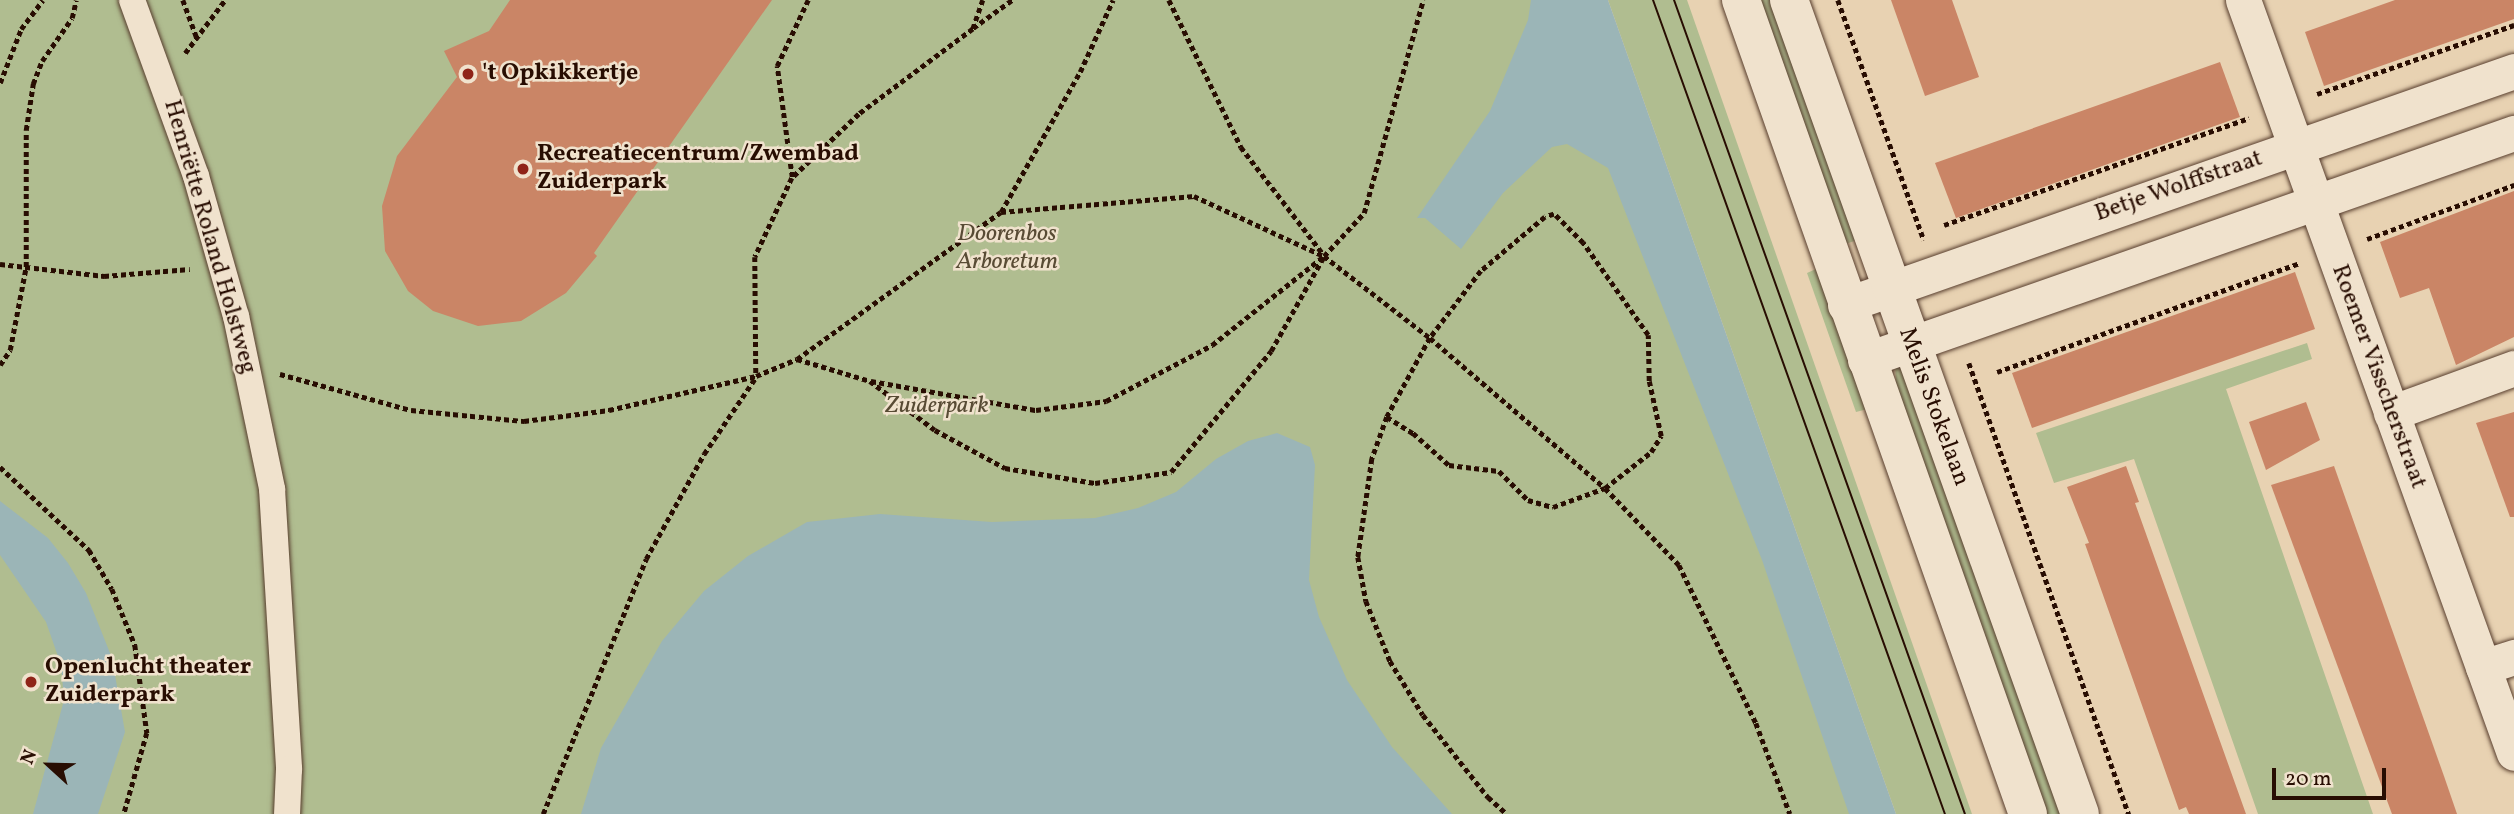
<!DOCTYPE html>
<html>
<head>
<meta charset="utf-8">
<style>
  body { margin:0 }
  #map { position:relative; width:2514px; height:814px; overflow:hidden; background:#e8d2b2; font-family:Vollkorn,serif }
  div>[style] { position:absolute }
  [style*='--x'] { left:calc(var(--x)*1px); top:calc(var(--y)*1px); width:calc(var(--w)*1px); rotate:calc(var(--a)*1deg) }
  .green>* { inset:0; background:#b0bd90 }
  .water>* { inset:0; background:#9bb5b7 }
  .building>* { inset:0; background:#ca8566 }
  .path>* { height:4.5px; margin-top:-2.25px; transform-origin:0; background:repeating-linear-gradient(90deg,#280d02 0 5px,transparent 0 8.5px) }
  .roads { filter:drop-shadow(0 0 2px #583e2e) drop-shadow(0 0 2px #583e2e) }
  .pedestrian>* { height:26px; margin:-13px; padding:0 13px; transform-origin:13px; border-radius:13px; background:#f0e2cd }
  .minor>* { height:35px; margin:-17.5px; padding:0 17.5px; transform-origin:17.5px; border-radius:17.5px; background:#f0e2cd }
  .tertiary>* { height:38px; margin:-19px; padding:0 19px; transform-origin:19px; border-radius:19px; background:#f0e2cd }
  .tram>* { height:2px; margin:-1px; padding:0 1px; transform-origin:1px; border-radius:1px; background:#280d02 }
  .dots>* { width:19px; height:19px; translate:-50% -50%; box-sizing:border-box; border:4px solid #f0e2cd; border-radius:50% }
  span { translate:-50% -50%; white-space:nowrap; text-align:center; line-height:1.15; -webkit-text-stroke:5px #f0e2cd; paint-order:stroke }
  .poi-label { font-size:24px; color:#280d02; font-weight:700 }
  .left { translate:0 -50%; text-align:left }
  .street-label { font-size:24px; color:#280d02 }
  .park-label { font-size:24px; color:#584b34; font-style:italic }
  .north { position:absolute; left:14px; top:730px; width:70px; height:70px; -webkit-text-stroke:5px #f0e2cd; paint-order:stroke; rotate:292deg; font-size:19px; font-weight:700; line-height:28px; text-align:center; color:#280d02 }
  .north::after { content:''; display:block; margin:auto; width:24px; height:32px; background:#280d02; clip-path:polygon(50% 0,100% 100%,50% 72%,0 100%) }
  .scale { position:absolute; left:2272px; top:768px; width:114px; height:32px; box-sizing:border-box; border:4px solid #280d02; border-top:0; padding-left:9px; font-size:21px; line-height:24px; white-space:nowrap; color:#280d02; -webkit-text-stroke:5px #f0e2cd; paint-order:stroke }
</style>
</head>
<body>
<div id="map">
  <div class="green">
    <div style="clip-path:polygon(0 0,1588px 0,1874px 814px,0 814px)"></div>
    <div style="clip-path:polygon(1608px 0,1687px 0,1972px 814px,1896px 814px)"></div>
    <div style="clip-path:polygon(1759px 0,1780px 0,1864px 238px,1845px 244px)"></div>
    <div style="clip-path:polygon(1825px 265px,1875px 407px,1856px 412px,1807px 273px)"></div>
    <div style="clip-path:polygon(2307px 343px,2312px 359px,2226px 389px,2373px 814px,2258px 814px,2134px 459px,2054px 483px,2036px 433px)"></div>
    <div style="clip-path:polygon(1906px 359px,2069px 814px,2047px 814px,1896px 384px,1895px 363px)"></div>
  </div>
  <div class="water">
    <div style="clip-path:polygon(1531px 0,1608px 0,1896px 814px,1849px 814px,1762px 560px,1608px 168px,1567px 144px,1552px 147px,1503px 193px,1461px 249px,1425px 218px,1417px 218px,1490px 111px,1528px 20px)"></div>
    <div style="clip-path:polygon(1277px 433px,1310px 447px,1315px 465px,1309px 580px,1319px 617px,1347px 680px,1392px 747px,1452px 814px,581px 814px,601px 748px,662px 641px,704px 591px,748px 556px,807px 522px,880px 514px,992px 522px,1095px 518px,1138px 508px,1176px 492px,1216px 459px,1248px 441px)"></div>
    <div style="clip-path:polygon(0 501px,48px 538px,68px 563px,86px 593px,112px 658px,125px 732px,98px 814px,33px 814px,64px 700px,61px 665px,46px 622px,0 555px)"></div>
  </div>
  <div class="building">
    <div style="clip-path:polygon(510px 0,772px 0,594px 253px,597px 256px,566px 293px,521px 321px,478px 326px,433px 311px,408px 291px,385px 251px,382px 206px,397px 156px,457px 77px,444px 51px,489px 31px)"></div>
    <div style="clip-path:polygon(1891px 0,1952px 0,1979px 77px,1925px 96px)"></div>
    <div style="clip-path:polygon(2395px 0,2514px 0,2514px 19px,2324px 86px,2305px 32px)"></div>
    <div style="clip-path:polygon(2220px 62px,2240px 117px,1956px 218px,1935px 163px)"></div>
    <div style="clip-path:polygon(2514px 191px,2514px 337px,2456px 365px,2429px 288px,2400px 298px,2380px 242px)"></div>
    <div style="clip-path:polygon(2295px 272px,2315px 329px,2032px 428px,2012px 373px)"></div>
    <div style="clip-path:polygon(2306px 402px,2320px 440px,2266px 470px,2249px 422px)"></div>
    <div style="clip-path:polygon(2514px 412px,2514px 517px,2510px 517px,2476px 423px)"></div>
    <div style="clip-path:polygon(2126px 466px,2139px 502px,2135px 503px,2246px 814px,2189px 814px,2186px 807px,2179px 810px,2085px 544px,2089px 543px,2067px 487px)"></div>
    <div style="clip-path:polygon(2334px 466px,2445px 779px,2457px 814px,2392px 814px,2271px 485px)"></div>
  </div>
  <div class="path">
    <div style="--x:183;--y:0;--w:40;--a:69.8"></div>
    <div style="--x:983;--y:0;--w:31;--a:109"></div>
    <div style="--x:973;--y:29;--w:142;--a:143.3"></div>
    <div style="--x:859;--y:114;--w:93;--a:136.3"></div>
    <div style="--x:792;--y:178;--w:87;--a:115.1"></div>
    <div style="--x:755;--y:257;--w:119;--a:89.5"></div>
    <div style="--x:756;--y:376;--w:44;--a:-22.5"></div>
    <div style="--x:797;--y:359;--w:76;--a:16.8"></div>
    <div style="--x:870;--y:381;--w:81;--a:37"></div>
    <div style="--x:935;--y:430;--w:80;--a:28.5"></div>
    <div style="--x:1005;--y:468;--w:91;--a:9.5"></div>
    <div style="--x:1095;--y:483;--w:77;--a:-8.2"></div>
    <div style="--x:1171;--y:472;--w:157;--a:-50.4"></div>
    <div style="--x:1271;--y:351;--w:109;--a:-60.8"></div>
    <div style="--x:1169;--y:0;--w:164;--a:63.9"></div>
    <div style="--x:1241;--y:147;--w:136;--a:52.5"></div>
    <div style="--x:1838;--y:0;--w:255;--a:70.3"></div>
    <div style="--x:973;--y:28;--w:48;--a:-35.7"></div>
    <div style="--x:185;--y:53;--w:66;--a:-53"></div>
    <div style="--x:0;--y:83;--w:58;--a:-68.7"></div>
    <div style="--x:21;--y:29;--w:36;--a:-53"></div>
    <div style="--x:2317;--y:94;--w:209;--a:-19.3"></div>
    <div style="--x:792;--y:177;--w:112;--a:-97.7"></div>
    <div style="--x:777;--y:66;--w:73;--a:-64.8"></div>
    <div style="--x:1001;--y:212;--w:194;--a:-4.7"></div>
    <div style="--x:1194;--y:196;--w:143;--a:24.8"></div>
    <div style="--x:1324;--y:256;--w:134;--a:37.7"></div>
    <div style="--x:1430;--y:338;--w:230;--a:40.6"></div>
    <div style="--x:1605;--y:488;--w:107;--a:46.1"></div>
    <div style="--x:1679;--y:565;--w:176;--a:64"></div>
    <div style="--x:1756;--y:723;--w:97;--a:69.5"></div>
    <div style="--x:1944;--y:225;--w:323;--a:-19.3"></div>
    <div style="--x:2367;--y:239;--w:157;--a:-20.2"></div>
    <div style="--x:0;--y:264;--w:105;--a:6.6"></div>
    <div style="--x:104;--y:276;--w:86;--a:-4.7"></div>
    <div style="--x:797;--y:359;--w:251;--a:-35.8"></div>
    <div style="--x:1001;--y:212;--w:161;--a:-60.6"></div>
    <div style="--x:1080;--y:72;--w:79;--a:-65.4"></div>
    <div style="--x:1969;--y:363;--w:479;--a:70.5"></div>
    <div style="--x:0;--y:365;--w:18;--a:-56"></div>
    <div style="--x:10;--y:350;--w:85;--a:-79.1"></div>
    <div style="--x:26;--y:267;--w:137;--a:-90"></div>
    <div style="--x:26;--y:130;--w:47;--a:-81.3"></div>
    <div style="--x:33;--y:84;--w:25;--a:-69"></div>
    <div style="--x:42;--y:61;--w:52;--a:-55.1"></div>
    <div style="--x:72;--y:18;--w:18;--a:-77"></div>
    <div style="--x:1997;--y:372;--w:321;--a:-19.8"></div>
    <div style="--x:280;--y:374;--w:136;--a:15.4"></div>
    <div style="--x:411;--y:410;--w:114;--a:5.6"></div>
    <div style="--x:524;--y:421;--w:86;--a:-7.4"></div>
    <div style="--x:609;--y:410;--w:151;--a:-13"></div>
    <div style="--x:871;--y:381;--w:168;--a:10"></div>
    <div style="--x:1036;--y:410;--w:71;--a:-7.3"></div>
    <div style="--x:1106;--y:401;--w:120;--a:-27.8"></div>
    <div style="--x:1212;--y:345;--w:143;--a:-38.5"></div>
    <div style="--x:1324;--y:256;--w:59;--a:-47.1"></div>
    <div style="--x:1364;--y:213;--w:221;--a:-74.5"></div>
    <div style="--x:1387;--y:417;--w:31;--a:32"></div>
    <div style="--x:1413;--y:433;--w:48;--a:41.6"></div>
    <div style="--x:1449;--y:465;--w:50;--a:6.8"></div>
    <div style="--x:1499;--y:471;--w:41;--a:45"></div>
    <div style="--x:1528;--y:500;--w:26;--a:16"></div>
    <div style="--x:1553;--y:507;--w:55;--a:-20.1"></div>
    <div style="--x:1605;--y:488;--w:58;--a:-38"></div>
    <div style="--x:1651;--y:452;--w:19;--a:-58"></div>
    <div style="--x:1661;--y:436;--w:56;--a:-102.3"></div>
    <div style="--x:1649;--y:381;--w:46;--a:-91.2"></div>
    <div style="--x:1648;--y:335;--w:113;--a:-125.2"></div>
    <div style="--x:1583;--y:243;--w:41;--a:-135"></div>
    <div style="--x:1554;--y:214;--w:9;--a:162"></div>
    <div style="--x:1545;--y:217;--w:84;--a:139.8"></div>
    <div style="--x:1481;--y:271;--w:84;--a:127.3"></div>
    <div style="--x:1430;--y:338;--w:90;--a:118.6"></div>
    <div style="--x:1387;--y:417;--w:45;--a:109.7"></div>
    <div style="--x:1372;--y:459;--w:99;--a:98.1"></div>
    <div style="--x:1358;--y:557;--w:45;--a:79.7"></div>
    <div style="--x:1366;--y:601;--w:65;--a:68.2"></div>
    <div style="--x:1390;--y:661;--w:63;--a:58.6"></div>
    <div style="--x:1423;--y:715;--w:105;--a:51.6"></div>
    <div style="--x:1488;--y:797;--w:25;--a:42"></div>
    <div style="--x:0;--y:467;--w:122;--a:43"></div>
    <div style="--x:89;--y:550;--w:45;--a:59.5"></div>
    <div style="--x:112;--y:589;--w:61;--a:67.7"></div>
    <div style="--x:135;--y:645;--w:89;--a:82.2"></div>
    <div style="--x:147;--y:733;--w:84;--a:105.9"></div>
    <div style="--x:543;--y:814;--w:275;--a:-68"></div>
    <div style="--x:646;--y:559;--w:120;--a:-61.1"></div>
    <div style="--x:704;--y:454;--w:93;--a:-56"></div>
  </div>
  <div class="roads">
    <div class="pedestrian">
      <div style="--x:132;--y:0;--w:187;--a:70"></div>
      <div style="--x:196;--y:176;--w:146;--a:74.1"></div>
      <div style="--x:236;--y:316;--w:177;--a:78.2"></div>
      <div style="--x:272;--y:489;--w:281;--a:86.5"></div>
      <div style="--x:289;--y:769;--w:45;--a:92.5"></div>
    </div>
    <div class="minor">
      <div style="--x:2243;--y:0;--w:800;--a:70.21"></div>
      <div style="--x:1845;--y:305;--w:709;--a:-19.28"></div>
      <div style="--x:1865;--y:360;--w:688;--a:-19.28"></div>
      <div style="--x:2391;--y:413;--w:131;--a:-20.1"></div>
      <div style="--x:2483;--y:667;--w:33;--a:-18"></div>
    </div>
    <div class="tertiary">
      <div style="--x:1741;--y:0;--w:863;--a:70.58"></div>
      <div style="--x:1789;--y:0;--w:864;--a:70.33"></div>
    </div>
  </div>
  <div class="tram">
    <div style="--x:1653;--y:0;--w:865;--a:70.27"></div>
    <div style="--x:1674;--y:0;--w:864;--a:70.33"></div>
  </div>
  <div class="dots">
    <div style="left:468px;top:74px;background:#8f2418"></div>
    <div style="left:523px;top:169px;background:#8f2418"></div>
    <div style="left:31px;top:682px;background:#8f2418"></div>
  </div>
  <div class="poi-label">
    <span class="left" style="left:482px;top:74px">'t Opkikkertje</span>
    <span class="left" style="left:537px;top:169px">Recreatiecentrum/Zwembad<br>Zuiderpark</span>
    <span class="left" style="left:45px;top:682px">Openlucht theater<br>Zuiderpark</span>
  </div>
  <div class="street-label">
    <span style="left:2179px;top:187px;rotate:-19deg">Betje Wolffstraat</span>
    <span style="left:209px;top:237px;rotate:74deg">Henriëtte Roland Holstweg</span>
    <span style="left:2378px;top:377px;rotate:70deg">Roemer Visscherstraat</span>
    <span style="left:1933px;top:407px;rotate:70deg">Melis Stokelaan</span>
  </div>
  <div class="park-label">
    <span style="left:1007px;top:249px">Doorenbos<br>Arboretum</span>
    <span style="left:937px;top:407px">Zuiderpark</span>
  </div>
  <div class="north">N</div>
  <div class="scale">20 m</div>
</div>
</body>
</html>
